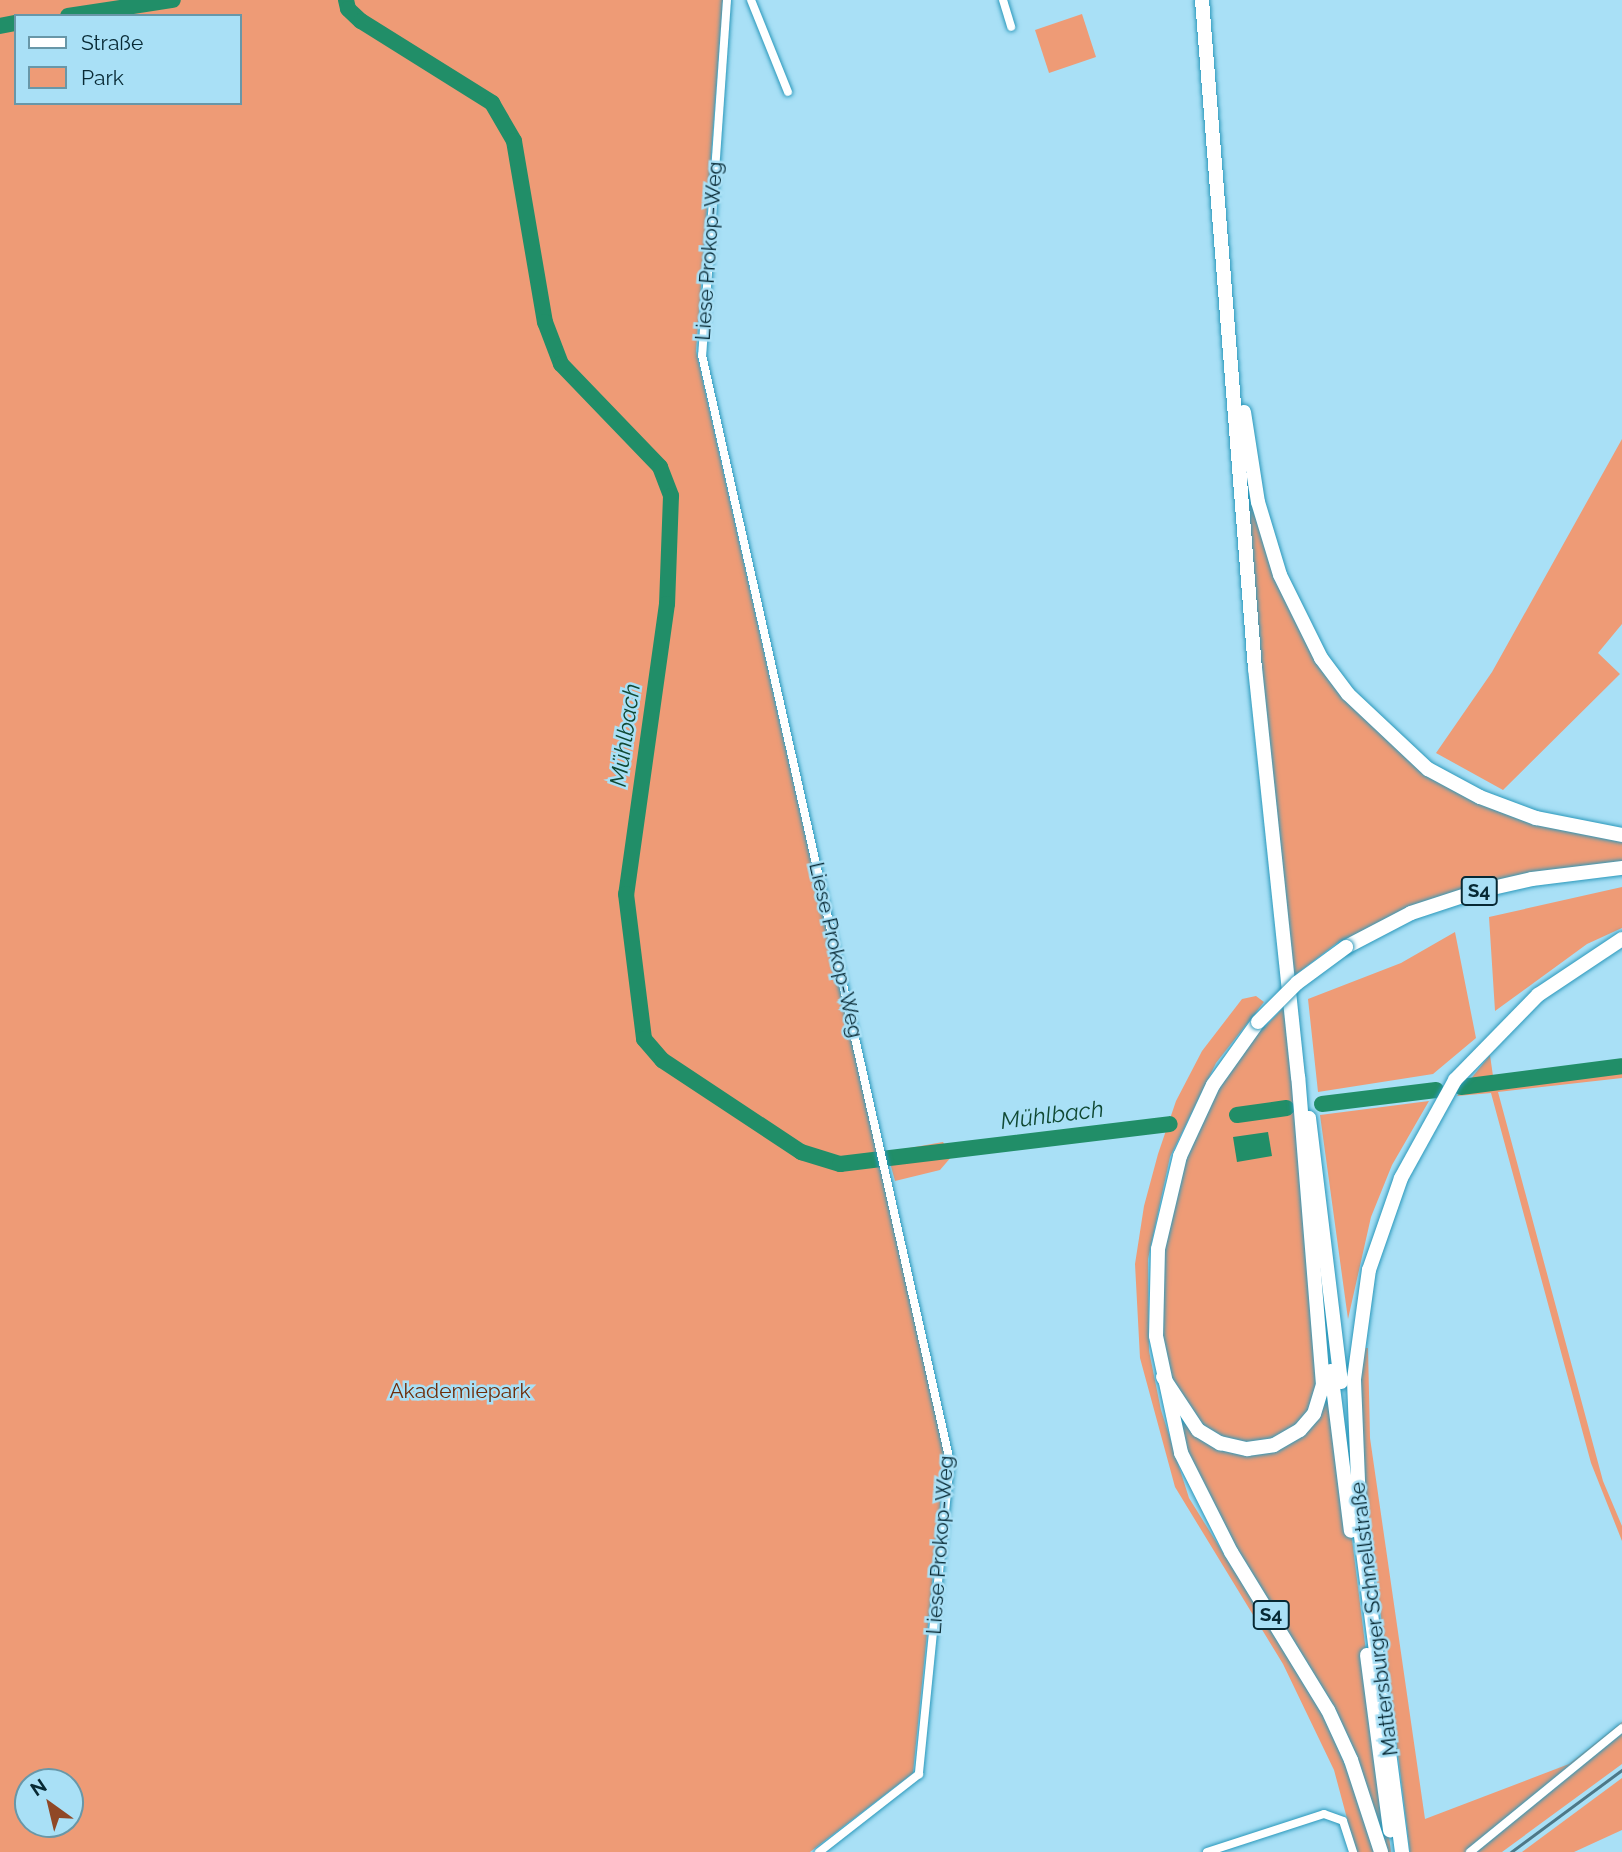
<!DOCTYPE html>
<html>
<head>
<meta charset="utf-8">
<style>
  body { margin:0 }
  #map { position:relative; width:1622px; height:1852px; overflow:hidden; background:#a9e0f6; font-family:Raleway,sans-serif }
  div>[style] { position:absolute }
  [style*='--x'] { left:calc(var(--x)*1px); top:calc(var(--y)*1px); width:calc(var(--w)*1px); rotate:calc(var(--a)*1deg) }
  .green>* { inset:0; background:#ee9b76 }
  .water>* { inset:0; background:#218e68 }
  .river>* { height:16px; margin:-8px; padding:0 8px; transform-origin:8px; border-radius:8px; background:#218e68 }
  .roads { filter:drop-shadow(0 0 2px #2a98bb) drop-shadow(0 0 2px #2a98bb) }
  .street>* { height:8px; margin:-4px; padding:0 4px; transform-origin:4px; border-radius:4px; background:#fff }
  .highway>* { height:14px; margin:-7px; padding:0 7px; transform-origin:7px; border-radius:7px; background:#fff }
  .rail>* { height:2.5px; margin:-1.25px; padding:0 1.25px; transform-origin:1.25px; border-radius:1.25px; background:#4d7888 }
  .bridges { filter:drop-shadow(0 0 2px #2a98bb) drop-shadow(0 0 2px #2a98bb) }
  .highway-bridge>* { height:14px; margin:-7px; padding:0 7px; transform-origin:7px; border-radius:7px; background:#fff }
  span { translate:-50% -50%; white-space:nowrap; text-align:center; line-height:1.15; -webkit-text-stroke:5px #a9e0f6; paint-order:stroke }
  .shield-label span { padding:2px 5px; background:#a9e0f6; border:2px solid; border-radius:5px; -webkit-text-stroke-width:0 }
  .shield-label { font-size:19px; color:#072934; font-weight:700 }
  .street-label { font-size:21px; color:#072934 }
  .park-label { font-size:21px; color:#6e2d0a }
  .water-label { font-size:23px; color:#104934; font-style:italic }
  .legend { position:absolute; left:14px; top:14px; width:228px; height:91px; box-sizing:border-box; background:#a9e0f6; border:2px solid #6897a8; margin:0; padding:9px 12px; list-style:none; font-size:21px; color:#072934 }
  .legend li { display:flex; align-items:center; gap:14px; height:35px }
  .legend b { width:35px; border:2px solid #6897a8 }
  .north { position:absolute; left:14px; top:1768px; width:70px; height:70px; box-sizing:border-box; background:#a9e0f6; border:2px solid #6897a8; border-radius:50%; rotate:326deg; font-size:19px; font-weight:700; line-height:28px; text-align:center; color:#072934 }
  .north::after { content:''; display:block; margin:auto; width:24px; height:32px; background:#904826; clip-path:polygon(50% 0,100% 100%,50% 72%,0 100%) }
</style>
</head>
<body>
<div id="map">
  <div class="green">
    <div style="clip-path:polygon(evenodd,0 0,723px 0,696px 351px,945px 1455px,913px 1773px,810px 1852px,0 1852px,0 0,16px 16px,240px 16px,240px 103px,16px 103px,16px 16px,0 0,28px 1782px,70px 1782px,70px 1824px,28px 1824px,28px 1782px)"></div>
    <div style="clip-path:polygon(1082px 14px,1096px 57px,1049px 73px,1035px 30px)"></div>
    <div style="clip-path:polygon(1622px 439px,1622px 624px,1598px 653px,1620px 674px,1503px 790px,1436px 753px,1492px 672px)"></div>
    <div style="clip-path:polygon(1258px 502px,1299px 617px,1380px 728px,1480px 797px,1622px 835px,1622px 868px,1475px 892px,1346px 947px,1341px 940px,1287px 981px,1242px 506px)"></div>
    <div style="clip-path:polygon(1622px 887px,1622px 928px,1587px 944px,1495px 1011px,1489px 917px)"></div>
    <div style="clip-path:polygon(1455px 932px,1476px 1038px,1433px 1074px,1318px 1092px,1308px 999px,1401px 963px)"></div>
    <div style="clip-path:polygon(1256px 996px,1264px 1002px,1216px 1063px,1170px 1157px,1148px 1259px,1149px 1351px,1161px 1410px,1189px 1498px,1322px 1712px,1356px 1790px,1374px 1852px,1356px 1852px,1334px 1770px,1283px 1664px,1175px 1487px,1140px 1358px,1135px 1264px,1144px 1206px,1158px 1154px,1176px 1101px,1202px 1051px,1242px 999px)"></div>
    <div style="clip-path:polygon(1289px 1002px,1324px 1375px,1335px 1403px,1391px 1852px,1381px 1852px,1349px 1757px,1231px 1552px,1171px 1422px,1155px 1277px,1187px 1138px,1258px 1022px,1265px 1027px)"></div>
    <div style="clip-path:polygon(1490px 1055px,1493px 1076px,1622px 1061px,1622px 1078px,1498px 1092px,1603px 1481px,1622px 1526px,1622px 1541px,1591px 1463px,1491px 1093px,1457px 1096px)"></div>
    <div style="clip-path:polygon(1429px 1101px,1392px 1165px,1371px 1217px,1348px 1319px,1320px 1115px)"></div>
    <div style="clip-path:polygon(943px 1142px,952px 1156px,940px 1170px,895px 1181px,887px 1152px)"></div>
    <div style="clip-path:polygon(1361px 1348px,1368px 1348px,1370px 1438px,1425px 1819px,1569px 1764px,1622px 1722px,1622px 1764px,1502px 1852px,1410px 1852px,1359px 1438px)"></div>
    <div style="clip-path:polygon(1622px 1778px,1622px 1830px,1574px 1852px,1522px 1852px)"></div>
  </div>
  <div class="water">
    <div style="clip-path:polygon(1268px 1132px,1272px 1156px,1237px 1162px,1233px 1137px)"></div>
  </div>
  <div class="river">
    <div style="--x:346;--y:0;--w:9;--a:77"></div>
    <div style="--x:348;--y:9;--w:18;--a:43"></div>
    <div style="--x:361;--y:21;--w:155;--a:32"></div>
    <div style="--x:492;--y:103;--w:44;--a:59.9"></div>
    <div style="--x:514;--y:141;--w:184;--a:80.3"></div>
    <div style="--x:545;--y:322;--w:45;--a:69.1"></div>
    <div style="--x:561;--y:364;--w:143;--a:46.1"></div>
    <div style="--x:660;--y:467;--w:31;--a:69"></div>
    <div style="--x:671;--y:496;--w:108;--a:92.1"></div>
    <div style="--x:667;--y:604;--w:293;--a:98"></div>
    <div style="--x:626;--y:894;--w:146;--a:82.9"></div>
    <div style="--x:644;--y:1039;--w:28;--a:49"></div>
    <div style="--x:662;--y:1060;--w:167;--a:33.5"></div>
    <div style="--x:801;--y:1152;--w:41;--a:17.1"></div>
    <div style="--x:840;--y:1164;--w:332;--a:-6.9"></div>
    <div style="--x:68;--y:16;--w:106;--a:-8.7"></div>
    <div style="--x:0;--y:26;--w:16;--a:-11"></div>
    <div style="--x:1461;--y:1087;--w:162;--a:-7.4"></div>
    <div style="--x:1322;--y:1104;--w:115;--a:-7"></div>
    <div style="--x:1237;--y:1115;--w:50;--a:-8"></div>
  </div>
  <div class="roads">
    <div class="street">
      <div style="--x:727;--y:0;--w:356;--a:94"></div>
      <div style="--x:702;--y:355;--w:1134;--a:77.37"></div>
      <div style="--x:950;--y:1462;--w:314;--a:95.7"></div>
      <div style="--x:919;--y:1774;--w:127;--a:142"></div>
      <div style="--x:751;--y:0;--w:99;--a:68.1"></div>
      <div style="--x:1003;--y:0;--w:28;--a:73"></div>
      <div style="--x:1207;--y:1852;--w:123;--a:-18"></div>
      <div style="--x:1324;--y:1814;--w:20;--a:20"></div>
      <div style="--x:1343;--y:1821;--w:33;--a:72"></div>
      <div style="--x:1470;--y:1852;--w:196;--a:-39.2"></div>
    </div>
    <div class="highway">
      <div style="--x:1244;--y:412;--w:91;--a:81.2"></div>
      <div style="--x:1258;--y:502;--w:76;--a:73.2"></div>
      <div style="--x:1280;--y:575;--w:93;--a:63.7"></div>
      <div style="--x:1321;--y:658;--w:45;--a:53.1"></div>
      <div style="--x:1348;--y:694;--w:110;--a:43.2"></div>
      <div style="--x:1428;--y:769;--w:59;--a:28.3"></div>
      <div style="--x:1480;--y:797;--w:60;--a:20.6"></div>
      <div style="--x:1536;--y:818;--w:88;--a:11.2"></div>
      <div style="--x:1346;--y:947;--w:73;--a:-27.6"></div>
      <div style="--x:1411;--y:913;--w:67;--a:-18.2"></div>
      <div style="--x:1475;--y:892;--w:58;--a:-12.8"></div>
      <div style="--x:1532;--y:879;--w:91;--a:-7"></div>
      <div style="--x:1258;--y:1022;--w:77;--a:125.5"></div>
      <div style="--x:1213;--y:1085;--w:78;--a:114.9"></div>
      <div style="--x:1180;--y:1156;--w:96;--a:103.3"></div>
      <div style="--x:1158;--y:1249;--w:87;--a:91.3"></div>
      <div style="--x:1156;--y:1336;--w:120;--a:77.9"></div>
      <div style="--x:1181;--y:1453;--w:111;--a:63.2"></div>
      <div style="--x:1231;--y:1552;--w:185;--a:58.5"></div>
      <div style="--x:1328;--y:1710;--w:55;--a:65.3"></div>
      <div style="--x:1351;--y:1760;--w:97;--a:71.9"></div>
      <div style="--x:1309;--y:1118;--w:266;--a:83.1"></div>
      <div style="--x:1331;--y:1371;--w:161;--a:82.9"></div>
      <div style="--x:1163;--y:1377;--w:64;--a:56.6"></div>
      <div style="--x:1198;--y:1430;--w:26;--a:31"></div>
      <div style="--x:1220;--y:1443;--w:28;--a:13"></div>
      <div style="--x:1247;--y:1449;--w:27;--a:-8"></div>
      <div style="--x:1274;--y:1445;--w:30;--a:-30"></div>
      <div style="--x:1300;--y:1430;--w:21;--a:-49"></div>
      <div style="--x:1314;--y:1414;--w:30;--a:-73"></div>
      <div style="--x:1323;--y:1385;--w:309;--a:-94.6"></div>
      <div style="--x:1298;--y:1077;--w:410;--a:-96"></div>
      <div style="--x:1255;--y:669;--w:671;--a:-94.53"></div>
      <div style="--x:1367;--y:1655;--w:177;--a:82.5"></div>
      <div style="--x:1402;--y:1852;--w:325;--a:-97.4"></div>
      <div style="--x:1360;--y:1530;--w:151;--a:-92.3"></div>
      <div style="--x:1354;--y:1379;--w:110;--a:-82.2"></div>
      <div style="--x:1369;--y:1270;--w:97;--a:-70.8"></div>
      <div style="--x:1401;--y:1178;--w:112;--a:-61.1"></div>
      <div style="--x:1455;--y:1080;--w:119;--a:-45.7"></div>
      <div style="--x:1538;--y:995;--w:101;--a:-33.7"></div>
    </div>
  </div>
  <div class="rail">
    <div style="--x:1511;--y:1852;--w:138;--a:-36.5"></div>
  </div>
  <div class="bridges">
    <div class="highway-bridge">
      <div style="--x:1258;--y:1022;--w:55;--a:-45"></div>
      <div style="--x:1297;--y:983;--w:61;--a:-36.3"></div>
    </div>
  </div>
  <div class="shield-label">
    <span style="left:1479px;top:891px">S4</span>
    <span style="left:1271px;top:1615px">S4</span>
  </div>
  <div class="street-label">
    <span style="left:709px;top:251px;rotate:-86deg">Liese Prokop-Weg</span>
    <span style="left:836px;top:950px;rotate:77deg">Liese Prokop-Weg</span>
    <span style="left:940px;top:1545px;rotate:-86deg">Liese Prokop-Weg</span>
    <span style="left:1374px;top:1619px;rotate:-97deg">Mattersburger Schnellstraße</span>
  </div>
  <div class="park-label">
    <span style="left:460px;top:1391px">Akademiepark</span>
  </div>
  <div class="water-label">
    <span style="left:625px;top:735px;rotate:-82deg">Mühlbach</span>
    <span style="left:1052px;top:1115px;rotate:-7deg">Mühlbach</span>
  </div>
  <ul class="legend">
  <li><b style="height:9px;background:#fff"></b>Straße</li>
  <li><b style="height:19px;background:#ee9b76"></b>Park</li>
  </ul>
  <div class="north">N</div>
</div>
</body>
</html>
